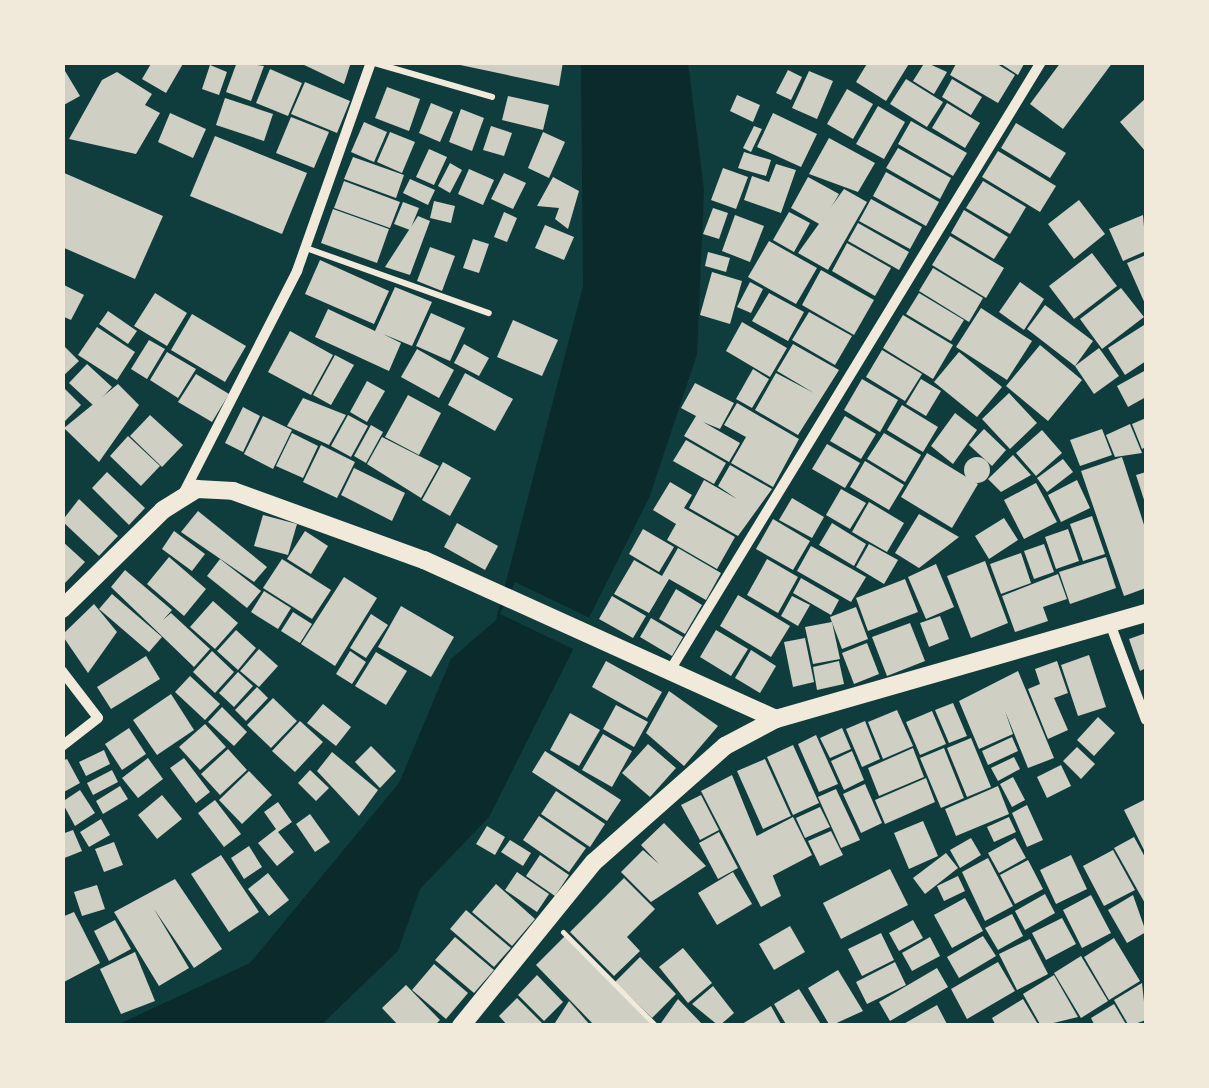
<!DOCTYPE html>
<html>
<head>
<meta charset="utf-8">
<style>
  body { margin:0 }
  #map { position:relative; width:1209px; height:1088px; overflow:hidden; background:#0f3d3e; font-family:Cabin,sans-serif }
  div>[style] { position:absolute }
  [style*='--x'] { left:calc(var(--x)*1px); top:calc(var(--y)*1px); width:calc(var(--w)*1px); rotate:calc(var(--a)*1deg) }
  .water>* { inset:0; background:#0a2a2b }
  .pier>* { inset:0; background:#0f3d3e }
  .building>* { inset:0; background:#cfcfc3 }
  .round { border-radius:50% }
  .path>* { height:5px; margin:-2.5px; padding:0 2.5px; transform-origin:2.5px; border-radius:2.5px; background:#f1e9da }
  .service>* { height:6px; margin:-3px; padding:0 3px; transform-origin:3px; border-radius:3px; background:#f1e9da }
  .minor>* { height:10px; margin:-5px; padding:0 5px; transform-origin:5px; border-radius:5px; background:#f1e9da }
  .secondary>* { height:18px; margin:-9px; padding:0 9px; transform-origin:9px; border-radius:9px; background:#f1e9da }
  span { translate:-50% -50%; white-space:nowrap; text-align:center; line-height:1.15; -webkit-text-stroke:10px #f1e9da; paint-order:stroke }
  .frame { position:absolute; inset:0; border:65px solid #f1e9da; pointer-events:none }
</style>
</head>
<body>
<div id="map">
  <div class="water">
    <div style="clip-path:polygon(581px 63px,688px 63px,704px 190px,697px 354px,649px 498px,489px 817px,420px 889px,398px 951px,321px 1025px,115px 1026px,250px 963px,399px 783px,451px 659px,496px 620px,583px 286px)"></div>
  </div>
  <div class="pier">
    <div style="clip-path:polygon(515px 582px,594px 620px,577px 651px,500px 614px)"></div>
  </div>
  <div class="building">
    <div style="clip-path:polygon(152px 62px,184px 62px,166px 93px,142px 79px)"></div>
    <div style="clip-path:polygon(237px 62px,264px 66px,251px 101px,226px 92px)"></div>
    <div style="clip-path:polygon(298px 62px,351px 62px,344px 84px)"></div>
    <div style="clip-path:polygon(446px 62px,563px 62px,559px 86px)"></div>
    <div style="clip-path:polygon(868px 62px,910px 62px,886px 101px,856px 82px)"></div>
    <div style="clip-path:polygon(925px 62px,947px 72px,934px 94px,913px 81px)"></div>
    <div style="clip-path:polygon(957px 62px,994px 62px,1015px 75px,998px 103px,950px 75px)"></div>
    <div style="clip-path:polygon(998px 62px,1025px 62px,1018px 75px)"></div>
    <div style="clip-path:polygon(1061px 62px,1113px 62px,1063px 129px,1030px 104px)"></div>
    <div style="clip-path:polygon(210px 65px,227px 72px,219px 95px,202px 89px)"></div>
    <div style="clip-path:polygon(62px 66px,80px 96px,62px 106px)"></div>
    <div style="clip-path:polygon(270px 69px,302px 83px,288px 116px,256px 103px)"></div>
    <div style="clip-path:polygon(788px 70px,802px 77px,791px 100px,776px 93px)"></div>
    <div style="clip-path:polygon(809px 71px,833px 81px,817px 119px,792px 108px)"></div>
    <div style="clip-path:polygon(117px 72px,152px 94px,145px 105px,160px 113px,136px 154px,69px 139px,102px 80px)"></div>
    <div style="clip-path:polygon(906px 79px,943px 102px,927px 127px,890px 104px)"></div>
    <div style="clip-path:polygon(952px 79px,982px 97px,971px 115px,942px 97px)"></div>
    <div style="clip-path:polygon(305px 82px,350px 101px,337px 133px,291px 114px)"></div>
    <div style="clip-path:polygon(387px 87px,420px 99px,409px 131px,375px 118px)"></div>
    <div style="clip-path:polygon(847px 89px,873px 104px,853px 139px,827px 124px)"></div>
    <div style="clip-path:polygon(737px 95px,760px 105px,753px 122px,730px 111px)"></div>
    <div style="clip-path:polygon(508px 96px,549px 105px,543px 130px,502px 120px)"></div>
    <div style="clip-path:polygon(225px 98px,273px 114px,264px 141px,216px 125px)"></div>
    <div style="clip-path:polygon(1146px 98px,1146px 152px,1120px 122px)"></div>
    <div style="clip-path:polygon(431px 103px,453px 112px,440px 142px,419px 133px)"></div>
    <div style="clip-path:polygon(947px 103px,980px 123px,965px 148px,932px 128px)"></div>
    <div style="clip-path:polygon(878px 106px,905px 122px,884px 159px,856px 144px)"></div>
    <div style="clip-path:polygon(461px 109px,484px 118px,472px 151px,449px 142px)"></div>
    <div style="clip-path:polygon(170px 113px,206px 129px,193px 158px,158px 142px)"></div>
    <div style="clip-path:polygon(773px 113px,817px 134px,801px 167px,757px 147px)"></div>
    <div style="clip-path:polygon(291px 117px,329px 132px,314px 168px,276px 153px)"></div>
    <div style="clip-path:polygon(911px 121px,967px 153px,953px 176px,898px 144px)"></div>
    <div style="clip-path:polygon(364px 122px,387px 132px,374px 162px,351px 152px)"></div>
    <div style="clip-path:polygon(1016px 123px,1066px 153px,1050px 178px,1001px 148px)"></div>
    <div style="clip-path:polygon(491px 126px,512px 133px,504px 156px,483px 150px)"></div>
    <div style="clip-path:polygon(754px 126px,762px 129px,751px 152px,743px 148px)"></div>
    <div style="clip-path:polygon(390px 132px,415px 142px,402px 173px,377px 162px)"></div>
    <div style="clip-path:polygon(543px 132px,565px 142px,549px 178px,528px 168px)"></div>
    <div style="clip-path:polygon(215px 136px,307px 173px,282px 234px,190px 196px)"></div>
    <div style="clip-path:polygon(829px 138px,875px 163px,858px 192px,809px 174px)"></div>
    <div style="clip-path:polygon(898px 148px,951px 178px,940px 199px,886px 168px)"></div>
    <div style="clip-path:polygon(429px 149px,447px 157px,434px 185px,416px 177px)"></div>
    <div style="clip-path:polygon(998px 151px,1056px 186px,1040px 212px,982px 177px)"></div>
    <div style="clip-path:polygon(744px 152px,771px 160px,766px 176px,738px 168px)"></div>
    <div style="clip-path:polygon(353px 157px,404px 175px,396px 198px,344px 179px)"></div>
    <div style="clip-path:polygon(450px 163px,462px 170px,450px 193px,438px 186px)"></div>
    <div style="clip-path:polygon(776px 164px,796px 170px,781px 213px,744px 200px,752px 176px,769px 182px)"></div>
    <div style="clip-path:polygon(723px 168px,748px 177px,736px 209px,711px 200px)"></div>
    <div style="clip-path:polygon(469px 169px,494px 180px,483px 205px,458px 194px)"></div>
    <div style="clip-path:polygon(62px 172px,163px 216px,135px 279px,62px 247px)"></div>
    <div style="clip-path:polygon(886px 172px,939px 202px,926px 226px,873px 196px)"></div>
    <div style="clip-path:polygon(504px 173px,526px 183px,513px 209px,491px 199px)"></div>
    <div style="clip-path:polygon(553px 177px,579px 191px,568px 229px,555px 219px,559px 208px,537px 206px)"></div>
    <div style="clip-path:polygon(808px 177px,839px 194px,821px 225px,791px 208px)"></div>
    <div style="clip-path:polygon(410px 179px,435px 190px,428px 205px,403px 193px)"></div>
    <div style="clip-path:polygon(344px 181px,400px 202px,390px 228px,334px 208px)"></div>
    <div style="clip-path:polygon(983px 181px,1026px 207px,1010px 234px,966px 208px)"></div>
    <div style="clip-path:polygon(844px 189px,867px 202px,828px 270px,798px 253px)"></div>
    <div style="clip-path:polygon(871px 199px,922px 227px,910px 249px,859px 221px)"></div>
    <div style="clip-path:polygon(1079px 200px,1105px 234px,1074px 259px,1048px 224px)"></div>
    <div style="clip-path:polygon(434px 201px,455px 206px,451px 223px,430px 218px)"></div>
    <div style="clip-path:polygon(403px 202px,419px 208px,410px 230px,394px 224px)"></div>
    <div style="clip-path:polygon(713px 208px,728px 213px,719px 239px,703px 234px)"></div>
    <div style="clip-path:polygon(333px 209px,389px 229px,377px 263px,321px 243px)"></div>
    <div style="clip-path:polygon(964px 210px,1008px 237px,994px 259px,951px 233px)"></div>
    <div style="clip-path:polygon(504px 212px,517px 218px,507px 242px,494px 237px)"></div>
    <div style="clip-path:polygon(789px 212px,810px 223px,794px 252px,773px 240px)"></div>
    <div style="clip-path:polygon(735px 215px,764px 226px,750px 262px,722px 251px)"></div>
    <div style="clip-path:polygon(1143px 215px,1146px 251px,1123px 261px,1109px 229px)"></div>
    <div style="clip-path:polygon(418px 216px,430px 221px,410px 275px,385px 267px)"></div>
    <div style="clip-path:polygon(858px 223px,909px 252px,899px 270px,848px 241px)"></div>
    <div style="clip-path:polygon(545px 225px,574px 237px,564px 260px,535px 248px)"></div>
    <div style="clip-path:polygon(950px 236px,1004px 268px,986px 298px,932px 265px)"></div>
    <div style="clip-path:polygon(473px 239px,489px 244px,479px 273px,463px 268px)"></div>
    <div style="clip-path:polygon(769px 241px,817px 268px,796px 304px,748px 277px)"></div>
    <div style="clip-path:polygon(847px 243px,891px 268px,875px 296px,832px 271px)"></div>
    <div style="clip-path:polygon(430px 247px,455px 256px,442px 291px,417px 281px)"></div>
    <div style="clip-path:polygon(708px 252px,730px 258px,726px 272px,705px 266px)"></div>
    <div style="clip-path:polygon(1092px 253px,1117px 286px,1074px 319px,1049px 286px)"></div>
    <div style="clip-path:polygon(1146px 255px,1146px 306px,1127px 263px)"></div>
    <div style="clip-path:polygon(320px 260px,389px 291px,374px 324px,305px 294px)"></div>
    <div style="clip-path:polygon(933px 268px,983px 298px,969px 322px,919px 291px)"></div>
    <div style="clip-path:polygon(821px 270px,874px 300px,854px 335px,802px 305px)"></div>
    <div style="clip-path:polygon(712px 272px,742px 281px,730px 324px,700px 315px)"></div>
    <div style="clip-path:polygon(750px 282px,763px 289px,751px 313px,737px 307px)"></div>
    <div style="clip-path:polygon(1020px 282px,1044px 299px,1024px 330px,999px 312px)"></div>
    <div style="clip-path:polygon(62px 284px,84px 295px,71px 320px,62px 316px)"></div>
    <div style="clip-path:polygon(395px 287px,432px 302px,412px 346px,383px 334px,401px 343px,389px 371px,315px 337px,328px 309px,375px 331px)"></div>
    <div style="clip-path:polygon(1121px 288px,1144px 317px,1102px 349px,1080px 319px)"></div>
    <div style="clip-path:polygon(155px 293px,187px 313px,167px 346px,134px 326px)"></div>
    <div style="clip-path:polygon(769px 293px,804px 312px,788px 341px,752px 321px)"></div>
    <div style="clip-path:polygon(919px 293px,964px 320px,951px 341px,906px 314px)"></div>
    <div style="clip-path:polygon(1045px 305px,1093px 341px,1075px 366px,1027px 329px)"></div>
    <div style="clip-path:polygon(981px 308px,1032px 341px,1007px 380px,956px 347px)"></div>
    <div style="clip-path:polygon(108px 311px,137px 331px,128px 344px,99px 324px)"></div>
    <div style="clip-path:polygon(809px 312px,852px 336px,835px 365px,792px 340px)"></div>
    <div style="clip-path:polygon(431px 313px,465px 328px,450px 361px,416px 346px)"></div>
    <div style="clip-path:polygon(192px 314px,246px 346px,225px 382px,171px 350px)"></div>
    <div style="clip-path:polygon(903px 315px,953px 345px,933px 379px,883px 348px)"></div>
    <div style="clip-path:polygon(513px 320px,558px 340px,542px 376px,497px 357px)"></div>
    <div style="clip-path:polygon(742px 322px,787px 348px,770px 377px,726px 351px)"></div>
    <div style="clip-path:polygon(1144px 325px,1146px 361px,1125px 375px,1108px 348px)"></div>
    <div style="clip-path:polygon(97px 327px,135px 352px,117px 380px,78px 355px)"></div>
    <div style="clip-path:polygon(290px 331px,333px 355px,311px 395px,268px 372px)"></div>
    <div style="clip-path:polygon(149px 340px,165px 349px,147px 379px,131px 369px)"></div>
    <div style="clip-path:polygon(62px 344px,79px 361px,62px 377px)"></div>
    <div style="clip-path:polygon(464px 344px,489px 358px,479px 376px,454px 363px)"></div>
    <div style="clip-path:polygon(793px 344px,839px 370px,798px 435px,755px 410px,776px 373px,814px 393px,777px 371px)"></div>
    <div style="clip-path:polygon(1040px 345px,1082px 380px,1048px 421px,1006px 386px)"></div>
    <div style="clip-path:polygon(1099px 348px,1119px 376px,1094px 394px,1075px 366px)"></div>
    <div style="clip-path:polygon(417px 349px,454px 370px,439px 398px,401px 377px)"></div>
    <div style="clip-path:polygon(882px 350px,922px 374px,905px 401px,866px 377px)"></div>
    <div style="clip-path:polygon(167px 352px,196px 369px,178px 398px,150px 380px)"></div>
    <div style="clip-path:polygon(959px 352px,1002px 387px,977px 417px,934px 382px)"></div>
    <div style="clip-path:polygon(335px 355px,354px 365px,331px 405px,313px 395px)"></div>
    <div style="clip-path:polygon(87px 364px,112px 387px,94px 406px,69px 383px)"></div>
    <div style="clip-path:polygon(753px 369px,769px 379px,752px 408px,736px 399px)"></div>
    <div style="clip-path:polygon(1146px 370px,1146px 397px,1128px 407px,1117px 386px)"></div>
    <div style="clip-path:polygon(465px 373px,513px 399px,495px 431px,448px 405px)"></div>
    <div style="clip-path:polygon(196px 374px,229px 394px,212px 422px,178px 402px)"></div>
    <div style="clip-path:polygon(862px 379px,898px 400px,880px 432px,844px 410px)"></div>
    <div style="clip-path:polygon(921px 379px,941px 391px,926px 416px,906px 404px)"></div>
    <div style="clip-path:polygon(367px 381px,385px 391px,367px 422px,350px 412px)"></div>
    <div style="clip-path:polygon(695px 383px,734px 403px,720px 429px,703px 422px,740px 443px,729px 462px,684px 436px,696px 416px,681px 408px)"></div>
    <div style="clip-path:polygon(118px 384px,139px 405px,99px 462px,64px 428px)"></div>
    <div style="clip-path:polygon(62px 386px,81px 405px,65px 421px,62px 419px)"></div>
    <div style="clip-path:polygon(1009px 393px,1037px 423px,1010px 449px,982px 419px)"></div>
    <div style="clip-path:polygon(408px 395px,441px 413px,419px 455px,385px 437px)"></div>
    <div style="clip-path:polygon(303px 398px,346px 415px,329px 445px,287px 426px)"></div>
    <div style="clip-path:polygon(737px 403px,799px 439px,773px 487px,731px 463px,746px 437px,724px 425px)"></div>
    <div style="clip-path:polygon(902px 405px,938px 427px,923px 452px,887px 430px)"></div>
    <div style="clip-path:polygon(243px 407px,260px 416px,243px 452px,225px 443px)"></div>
    <div style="clip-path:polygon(955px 413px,977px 430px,953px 464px,931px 446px)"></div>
    <div style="clip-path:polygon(150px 415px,183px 445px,162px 467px,130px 436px)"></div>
    <div style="clip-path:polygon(348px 415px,368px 426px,351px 457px,331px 446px)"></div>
    <div style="clip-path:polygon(263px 416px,292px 430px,273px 469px,244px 454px)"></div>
    <div style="clip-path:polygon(845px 416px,876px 434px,861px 459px,830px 441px)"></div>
    <div style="clip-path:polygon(1146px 418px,1146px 447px,1142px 449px,1132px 424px)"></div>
    <div style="clip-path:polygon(1130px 424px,1142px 453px,1115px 457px,1106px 435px)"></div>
    <div style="clip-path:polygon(371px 425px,383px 432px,366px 463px,354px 456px)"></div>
    <div style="clip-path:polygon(984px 429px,1006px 450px,992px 466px,969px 445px)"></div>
    <div style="clip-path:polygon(1102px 429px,1112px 455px,1080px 466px,1070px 440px)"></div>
    <div style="clip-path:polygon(1042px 430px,1062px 453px,1036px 476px,1016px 453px)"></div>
    <div style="clip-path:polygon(292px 433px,318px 446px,303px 478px,276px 466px)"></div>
    <div style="clip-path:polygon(884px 433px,921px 455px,905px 482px,867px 459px)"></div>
    <div style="clip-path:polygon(128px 436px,160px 466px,141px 486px,110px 456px)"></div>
    <div style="clip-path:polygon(382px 437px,439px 466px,421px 498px,367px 464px)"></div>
    <div style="clip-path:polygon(686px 440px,726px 463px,714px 484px,673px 461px)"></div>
    <div style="clip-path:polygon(827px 444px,860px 463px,845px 488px,812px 469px)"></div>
    <div style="clip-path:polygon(321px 445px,355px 462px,337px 498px,303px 482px)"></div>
    <div style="clip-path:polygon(927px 453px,978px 484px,952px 528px,901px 497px)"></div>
    <div style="clip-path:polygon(1013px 455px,1031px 475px,1001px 492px,988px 479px)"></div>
    <div class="round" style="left:964px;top:457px;width:26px;height:26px"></div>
    <div style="clip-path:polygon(1122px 457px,1146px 531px,1146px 588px,1124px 596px,1081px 471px)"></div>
    <div style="clip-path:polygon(1063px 459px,1073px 472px,1047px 492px,1037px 478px)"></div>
    <div style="clip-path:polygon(865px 461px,904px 485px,889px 510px,850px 487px)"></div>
    <div style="clip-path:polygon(443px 462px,471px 478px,450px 516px,422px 500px)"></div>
    <div style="clip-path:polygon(730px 465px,772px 489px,738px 536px,689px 508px,704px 480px,737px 499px,718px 486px)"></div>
    <div style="clip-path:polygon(354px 468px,405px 493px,392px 521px,341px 495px)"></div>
    <div style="clip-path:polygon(107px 472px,145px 508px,129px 525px,92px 488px)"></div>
    <div style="clip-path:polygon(1146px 472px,1146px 506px,1136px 475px)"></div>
    <div style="clip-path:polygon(1077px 480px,1090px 508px,1061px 522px,1048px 495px)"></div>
    <div style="clip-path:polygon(670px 482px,692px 495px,684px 508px,735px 537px,717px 569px,667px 540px,676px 524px,653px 510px)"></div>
    <div style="clip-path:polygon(1036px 483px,1057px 522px,1024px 539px,1004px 500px)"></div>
    <div style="clip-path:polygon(841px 489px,866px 503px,850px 529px,826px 515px)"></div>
    <div style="clip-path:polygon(792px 498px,824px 517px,812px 538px,779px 520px)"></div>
    <div style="clip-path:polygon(79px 499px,118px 536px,99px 556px,62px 521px)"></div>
    <div style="clip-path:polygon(869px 502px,904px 523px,887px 552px,852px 532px)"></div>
    <div style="clip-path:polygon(198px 511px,267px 567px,254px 582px,181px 532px)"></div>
    <div style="clip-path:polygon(919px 514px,959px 537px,919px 568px,895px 553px)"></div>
    <div style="clip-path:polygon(263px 515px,297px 524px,288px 555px,254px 546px)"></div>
    <div style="clip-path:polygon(1092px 516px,1105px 554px,1083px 561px,1070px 524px)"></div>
    <div style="clip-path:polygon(1004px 518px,1018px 540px,989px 559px,975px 536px)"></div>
    <div style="clip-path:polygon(773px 519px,810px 541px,793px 570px,756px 549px)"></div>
    <div style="clip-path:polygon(457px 523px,498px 546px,485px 570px,444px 547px)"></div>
    <div style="clip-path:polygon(832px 523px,866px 544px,854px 566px,819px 545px)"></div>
    <div style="clip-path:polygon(643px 529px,674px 547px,659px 572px,629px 554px)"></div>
    <div style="clip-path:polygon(1068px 529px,1079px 561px,1056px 569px,1045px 537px)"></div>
    <div style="clip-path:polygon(174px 531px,205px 554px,192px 571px,162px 549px)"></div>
    <div style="clip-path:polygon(305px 531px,328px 546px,311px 574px,287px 559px)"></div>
    <div style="clip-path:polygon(62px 541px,85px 562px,65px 583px,62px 581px)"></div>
    <div style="clip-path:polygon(869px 544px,898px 560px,884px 584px,856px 567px)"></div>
    <div style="clip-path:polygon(1044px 544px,1054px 572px,1034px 579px,1024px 551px)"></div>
    <div style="clip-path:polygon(811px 546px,866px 577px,851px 602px,797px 571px)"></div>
    <div style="clip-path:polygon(678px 548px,721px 573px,706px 600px,669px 579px,649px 613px,614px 594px,634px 560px,662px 576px)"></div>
    <div style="clip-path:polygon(1021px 553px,1031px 583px,1001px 594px,990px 564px)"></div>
    <div style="clip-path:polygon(169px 557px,206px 589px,184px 616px,147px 584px)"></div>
    <div style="clip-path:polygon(1106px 557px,1116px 588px,1070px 604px,1059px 572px)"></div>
    <div style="clip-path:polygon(220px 559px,261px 591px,247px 608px,207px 576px)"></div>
    <div style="clip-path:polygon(282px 559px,331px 590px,312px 619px,263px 588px)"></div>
    <div style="clip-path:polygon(767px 559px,798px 577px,778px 613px,747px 595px)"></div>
    <div style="clip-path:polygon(985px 561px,1008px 623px,971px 638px,947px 576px)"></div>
    <div style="clip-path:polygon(936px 564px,954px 607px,926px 619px,908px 577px)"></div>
    <div style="clip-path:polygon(125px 570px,172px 610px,163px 620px,171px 613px,210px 649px,194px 667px,111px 587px)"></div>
    <div style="clip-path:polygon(1058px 574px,1067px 599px,1043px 607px,1048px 621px,1015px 632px,1002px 596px)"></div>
    <div style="clip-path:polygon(344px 577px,377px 598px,335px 666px,301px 644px)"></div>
    <div style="clip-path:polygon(801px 578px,839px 600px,831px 615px,793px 593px)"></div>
    <div style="clip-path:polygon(905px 579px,918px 612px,868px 631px,856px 598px)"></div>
    <div style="clip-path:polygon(676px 589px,702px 605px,685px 634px,659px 619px)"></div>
    <div style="clip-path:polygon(264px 591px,291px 608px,278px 629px,251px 612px)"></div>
    <div style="clip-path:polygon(112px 594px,162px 637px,149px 652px,99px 609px)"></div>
    <div style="clip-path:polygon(738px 595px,790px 626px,771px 657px,720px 626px)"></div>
    <div style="clip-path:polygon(612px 596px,646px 616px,633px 638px,599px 619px)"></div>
    <div style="clip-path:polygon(792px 596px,810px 605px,798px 626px,781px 616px)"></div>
    <div style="clip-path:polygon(213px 601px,238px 623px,215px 649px,190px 627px)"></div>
    <div style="clip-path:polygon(94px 604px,117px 632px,88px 673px,62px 635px)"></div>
    <div style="clip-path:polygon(401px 606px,454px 637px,431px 677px,378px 647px)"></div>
    <div style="clip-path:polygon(856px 607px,868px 639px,842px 649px,830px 617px)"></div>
    <div style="clip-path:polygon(293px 612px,312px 624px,300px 643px,281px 631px)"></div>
    <div style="clip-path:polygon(371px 614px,388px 625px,366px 658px,350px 648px)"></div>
    <div style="clip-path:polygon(940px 616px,949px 639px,929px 647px,920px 623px)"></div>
    <div style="clip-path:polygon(651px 618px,683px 637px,672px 656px,640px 637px)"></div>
    <div style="clip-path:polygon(832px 622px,840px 659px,813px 664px,805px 627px)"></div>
    <div style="clip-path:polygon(910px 623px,925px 661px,887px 676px,872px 637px)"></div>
    <div style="clip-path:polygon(236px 630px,256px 648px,238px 670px,217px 651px)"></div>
    <div style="clip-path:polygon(716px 630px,748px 649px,731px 676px,700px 657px)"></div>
    <div style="clip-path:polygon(1146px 633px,1146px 668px,1140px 671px,1129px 639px)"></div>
    <div style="clip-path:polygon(805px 638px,814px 682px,793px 687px,784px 642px)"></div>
    <div style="clip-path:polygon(867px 643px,879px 674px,854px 684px,842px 653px)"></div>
    <div style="clip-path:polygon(259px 649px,278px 666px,259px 687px,240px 671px)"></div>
    <div style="clip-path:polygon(751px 650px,776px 666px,760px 693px,735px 678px)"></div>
    <div style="clip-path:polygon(212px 651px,234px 672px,215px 693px,193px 672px)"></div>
    <div style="clip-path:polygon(350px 651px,366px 662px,352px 684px,336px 674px)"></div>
    <div style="clip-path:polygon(376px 652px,407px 671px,386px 705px,355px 686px)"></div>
    <div style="clip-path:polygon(1089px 655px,1106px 707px,1078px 716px,1061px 665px)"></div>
    <div style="clip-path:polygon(146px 656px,160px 679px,111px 709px,97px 687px)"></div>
    <div style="clip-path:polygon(606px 661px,662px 692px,647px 718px,592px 687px)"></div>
    <div style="clip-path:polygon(839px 661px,844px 684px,817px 690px,813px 667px)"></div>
    <div style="clip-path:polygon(1057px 661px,1068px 693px,1054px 698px,1068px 730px,1048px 739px,1028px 689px,1040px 684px,1035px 669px)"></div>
    <div style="clip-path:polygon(1018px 671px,1054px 758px,1028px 768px,1005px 711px,1013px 734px,979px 749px,959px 701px)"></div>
    <div style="clip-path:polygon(238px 672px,253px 686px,234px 707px,219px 693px)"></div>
    <div style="clip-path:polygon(190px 676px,220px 704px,205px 720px,175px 692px)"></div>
    <div style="clip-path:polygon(257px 687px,268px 698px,246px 721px,235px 710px)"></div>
    <div style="clip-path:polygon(669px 691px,718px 726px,684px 766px,646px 733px)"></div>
    <div style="clip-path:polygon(171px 694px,194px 730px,157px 755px,133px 720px)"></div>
    <div style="clip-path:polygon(273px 698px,297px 721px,271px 748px,247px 725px)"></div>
    <div style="clip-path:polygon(953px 703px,967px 736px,949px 743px,935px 710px)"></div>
    <div style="clip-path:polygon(323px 704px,351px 727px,336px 746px,307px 723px)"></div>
    <div style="clip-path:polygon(616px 705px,648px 722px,634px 747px,603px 729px)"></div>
    <div style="clip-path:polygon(222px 707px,247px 732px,234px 746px,208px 722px)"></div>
    <div style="clip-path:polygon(897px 710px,913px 746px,883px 759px,868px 722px)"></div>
    <div style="clip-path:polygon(932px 711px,946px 744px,920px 755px,906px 722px)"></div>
    <div style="clip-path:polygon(570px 713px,600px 730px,579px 766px,550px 750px)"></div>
    <div style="clip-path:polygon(1098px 717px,1115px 733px,1094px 756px,1077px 740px)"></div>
    <div style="clip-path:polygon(300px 721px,323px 742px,295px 772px,272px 751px)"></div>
    <div style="clip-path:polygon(865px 721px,880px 759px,862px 767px,846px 729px)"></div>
    <div style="clip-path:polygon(205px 724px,226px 747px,200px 770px,179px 747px)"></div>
    <div style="clip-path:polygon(129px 728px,146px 754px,122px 770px,105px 744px)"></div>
    <div style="clip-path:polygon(842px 728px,851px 749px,830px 758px,820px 738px)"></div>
    <div style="clip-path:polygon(603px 734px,632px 751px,612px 787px,582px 770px)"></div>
    <div style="clip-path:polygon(816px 735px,838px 784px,819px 792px,798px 744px)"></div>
    <div style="clip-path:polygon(1012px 737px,1018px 751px,988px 765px,982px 751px)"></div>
    <div style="clip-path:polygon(971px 738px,991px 787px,967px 797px,947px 748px)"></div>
    <div style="clip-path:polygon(648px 744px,676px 768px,650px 797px,622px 773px)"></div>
    <div style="clip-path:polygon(793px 745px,819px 803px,793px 815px,767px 757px)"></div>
    <div style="clip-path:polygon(371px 746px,396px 771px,380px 788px,355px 762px)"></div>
    <div style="clip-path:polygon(1077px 747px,1095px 764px,1081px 779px,1063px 761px)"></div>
    <div style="clip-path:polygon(913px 748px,924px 777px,879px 796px,868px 768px)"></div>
    <div style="clip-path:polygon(944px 748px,964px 798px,941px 808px,920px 758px)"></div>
    <div style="clip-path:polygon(228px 749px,247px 770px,220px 795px,201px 774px)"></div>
    <div style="clip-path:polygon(104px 750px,110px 764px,86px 776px,79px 762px)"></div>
    <div style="clip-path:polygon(545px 751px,621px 800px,607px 821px,532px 772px)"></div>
    <div style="clip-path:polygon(852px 751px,864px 780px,844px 790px,831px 761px)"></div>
    <div style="clip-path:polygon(332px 752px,378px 790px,359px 816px,317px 771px)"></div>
    <div style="clip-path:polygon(1014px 757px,1020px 769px,998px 781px,991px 768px)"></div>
    <div style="clip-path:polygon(148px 758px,163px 779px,138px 798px,122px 778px)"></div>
    <div style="clip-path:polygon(184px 758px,210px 792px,196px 803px,170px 768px)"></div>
    <div style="clip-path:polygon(67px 759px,80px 783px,62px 793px,62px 761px)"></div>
    <div style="clip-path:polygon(765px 759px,791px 816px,763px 829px,737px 771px)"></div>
    <div style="clip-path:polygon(1061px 765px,1071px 786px,1047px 798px,1037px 777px)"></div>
    <div style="clip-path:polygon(112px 770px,118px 782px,93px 795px,87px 783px)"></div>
    <div style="clip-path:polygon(310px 770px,329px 788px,316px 801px,298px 783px)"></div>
    <div style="clip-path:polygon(249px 771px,272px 795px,242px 824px,219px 800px)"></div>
    <div style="clip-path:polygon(732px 775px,781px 896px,761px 907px,701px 791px)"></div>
    <div style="clip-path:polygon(1013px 777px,1025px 800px,1012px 807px,1000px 784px)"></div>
    <div style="clip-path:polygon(926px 778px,935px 802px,885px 824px,875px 800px)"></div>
    <div style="clip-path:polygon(865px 784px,882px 823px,861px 833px,843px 794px)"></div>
    <div style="clip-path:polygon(120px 786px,128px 799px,103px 814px,96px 801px)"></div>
    <div style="clip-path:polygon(998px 786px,1009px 814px,956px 836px,945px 809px)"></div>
    <div style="clip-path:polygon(836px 789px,860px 840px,841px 848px,818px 797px)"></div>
    <div style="clip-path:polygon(80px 790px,95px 813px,75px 826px,62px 802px)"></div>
    <div style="clip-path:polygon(556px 791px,605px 824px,590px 847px,541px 814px)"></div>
    <div style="clip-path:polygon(162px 795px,182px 819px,157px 839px,138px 815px)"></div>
    <div style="clip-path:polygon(701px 795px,719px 830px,700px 840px,681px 805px)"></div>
    <div style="clip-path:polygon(1146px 799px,1146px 854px,1124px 810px)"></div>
    <div style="clip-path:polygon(215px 800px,241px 834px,224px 847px,198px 813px)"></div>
    <div style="clip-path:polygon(278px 802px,292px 822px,278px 832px,294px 852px,277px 866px,258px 843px,276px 829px,264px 812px)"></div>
    <div style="clip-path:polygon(1027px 805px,1043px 840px,1027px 847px,1012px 813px)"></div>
    <div style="clip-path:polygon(820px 807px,830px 827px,805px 838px,796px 818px)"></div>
    <div style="clip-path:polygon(310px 814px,330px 842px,315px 852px,296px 824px)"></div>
    <div style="clip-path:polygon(539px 816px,586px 848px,569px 872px,523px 840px)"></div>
    <div style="clip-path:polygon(793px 817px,812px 855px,772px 876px,753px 838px)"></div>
    <div style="clip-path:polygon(1009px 817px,1016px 832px,994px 842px,987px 827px)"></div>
    <div style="clip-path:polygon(101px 819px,110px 835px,89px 847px,80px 832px)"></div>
    <div style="clip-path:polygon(923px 821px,938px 856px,909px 869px,894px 833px)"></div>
    <div style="clip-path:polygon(664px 823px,706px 866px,651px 902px,621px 872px,643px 850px,659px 864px,641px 845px)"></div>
    <div style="clip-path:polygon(487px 826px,505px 837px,495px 855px,476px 844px)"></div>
    <div style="clip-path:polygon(73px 830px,82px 851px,62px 859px,62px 834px)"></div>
    <div style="clip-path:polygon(831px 831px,843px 855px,820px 866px,808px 841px)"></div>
    <div style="clip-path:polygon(719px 832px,738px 868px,718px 879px,699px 843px)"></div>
    <div style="clip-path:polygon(1134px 837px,1146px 859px,1146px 905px,1114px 848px)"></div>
    <div style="clip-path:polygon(971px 838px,981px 855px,960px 868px,950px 850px)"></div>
    <div style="clip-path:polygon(1015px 838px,1026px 858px,999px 873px,988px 853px)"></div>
    <div style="clip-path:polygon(510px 840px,531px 853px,523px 866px,501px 852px)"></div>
    <div style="clip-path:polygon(114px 842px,123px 865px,104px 872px,95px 849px)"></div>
    <div style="clip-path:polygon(249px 846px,262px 867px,244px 879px,231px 858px)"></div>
    <div style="clip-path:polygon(1113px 850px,1135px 890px,1104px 906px,1083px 866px)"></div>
    <div style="clip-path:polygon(946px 853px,958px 868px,925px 894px,913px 878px)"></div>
    <div style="clip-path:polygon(221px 855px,259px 912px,229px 932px,191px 874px)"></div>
    <div style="clip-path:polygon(540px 855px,569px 875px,555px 896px,526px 876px)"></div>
    <div style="clip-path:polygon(1071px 855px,1087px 889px,1056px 904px,1040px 870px)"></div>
    <div style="clip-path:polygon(988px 858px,1013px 906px,985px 921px,962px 872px)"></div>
    <div style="clip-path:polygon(1028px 860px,1043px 889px,1015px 904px,1000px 875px)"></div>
    <div style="clip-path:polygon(890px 869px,908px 905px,841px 939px,823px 903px)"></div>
    <div style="clip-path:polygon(517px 872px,549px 894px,537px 912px,505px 890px)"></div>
    <div style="clip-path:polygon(733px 872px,752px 904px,717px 925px,698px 893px)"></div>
    <div style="clip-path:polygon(268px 873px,289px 900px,269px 916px,248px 889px)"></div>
    <div style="clip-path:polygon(958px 876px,965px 891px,944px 901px,937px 886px)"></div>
    <div style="clip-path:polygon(624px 878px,655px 909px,627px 937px,640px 951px,614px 976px,570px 932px)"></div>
    <div style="clip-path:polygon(175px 879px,222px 949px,194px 968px,154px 909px,189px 968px,159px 986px,114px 912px)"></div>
    <div style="clip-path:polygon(496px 884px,535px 919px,512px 946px,472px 912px)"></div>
    <div style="clip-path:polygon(97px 885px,105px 909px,82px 916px,74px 892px)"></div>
    <div style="clip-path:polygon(1045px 894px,1055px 913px,1025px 930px,1015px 911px)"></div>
    <div style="clip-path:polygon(1091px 895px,1111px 933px,1082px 948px,1063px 910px)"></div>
    <div style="clip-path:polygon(1133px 895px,1146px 932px,1127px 943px,1108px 910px)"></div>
    <div style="clip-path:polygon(965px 898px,983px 931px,952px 948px,934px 915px)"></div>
    <div style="clip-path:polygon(466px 910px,511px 948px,494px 967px,450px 929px)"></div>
    <div style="clip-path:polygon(74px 912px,100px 963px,62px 983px,62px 917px)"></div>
    <div style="clip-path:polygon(1012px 914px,1023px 936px,998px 950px,985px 928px)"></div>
    <div style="clip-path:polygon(1062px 918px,1076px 944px,1046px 960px,1032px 933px)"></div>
    <div style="clip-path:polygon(115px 920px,131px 949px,109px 961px,94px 931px)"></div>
    <div style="clip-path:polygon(913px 920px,923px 938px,899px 951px,889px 933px)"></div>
    <div style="clip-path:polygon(790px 926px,805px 952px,774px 970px,759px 944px)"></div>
    <div style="clip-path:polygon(881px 933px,894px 960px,862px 976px,848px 949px)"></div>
    <div style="clip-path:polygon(565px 936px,654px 1026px,595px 1026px,536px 965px)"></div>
    <div style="clip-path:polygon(983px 936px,996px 956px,959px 978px,947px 957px)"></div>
    <div style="clip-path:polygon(455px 937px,494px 970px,474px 993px,435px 960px)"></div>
    <div style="clip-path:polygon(930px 937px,940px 956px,912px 971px,902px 953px)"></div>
    <div style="clip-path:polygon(1114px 938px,1140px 981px,1109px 1000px,1084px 957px)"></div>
    <div style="clip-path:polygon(1030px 939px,1048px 974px,1017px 990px,999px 954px)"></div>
    <div style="clip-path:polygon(683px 948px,712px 983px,688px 1003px,659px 967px)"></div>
    <div style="clip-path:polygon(135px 952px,155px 1001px,121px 1014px,100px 969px)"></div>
    <div style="clip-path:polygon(1081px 956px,1108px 1001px,1081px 1018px,1054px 973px)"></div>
    <div style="clip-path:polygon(640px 957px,676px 994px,652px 1018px,615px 982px)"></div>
    <div style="clip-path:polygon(895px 962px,906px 985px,867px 1004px,856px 982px)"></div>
    <div style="clip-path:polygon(998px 962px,1015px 991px,967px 1019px,951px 989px)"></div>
    <div style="clip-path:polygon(434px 964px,468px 993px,446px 1019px,412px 990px)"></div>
    <div style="clip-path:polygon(937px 968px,948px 987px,890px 1021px,879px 1002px)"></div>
    <div style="clip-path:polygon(838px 970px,863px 1011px,830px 1026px,808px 988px)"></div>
    <div style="clip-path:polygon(537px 975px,563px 1002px,544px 1021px,518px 995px)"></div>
    <div style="clip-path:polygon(1054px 975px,1078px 1017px,1041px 1026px,1023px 994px)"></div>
    <div style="clip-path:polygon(1142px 983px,1146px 1020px,1129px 1026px,1114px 1000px)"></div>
    <div style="clip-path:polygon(406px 985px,440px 1020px,434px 1026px,399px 1026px,382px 1008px)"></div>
    <div style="clip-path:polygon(713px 986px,734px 1013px,719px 1026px,692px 1004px)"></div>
    <div style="clip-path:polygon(799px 989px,822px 1026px,787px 1026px,774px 1004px)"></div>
    <div style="clip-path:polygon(517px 998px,545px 1026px,508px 1026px,499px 1016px)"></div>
    <div style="clip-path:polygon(678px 999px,704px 1026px,659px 1026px)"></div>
    <div style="clip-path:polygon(1023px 999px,1039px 1026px,996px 1026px,992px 1018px)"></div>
    <div style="clip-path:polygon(569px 1001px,591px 1026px,553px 1026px)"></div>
    <div style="clip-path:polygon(1114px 1004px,1127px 1026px,1095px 1026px,1091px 1018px)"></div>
    <div style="clip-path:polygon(937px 1005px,948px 1026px,900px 1026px)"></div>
    <div style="clip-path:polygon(771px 1006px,782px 1026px,739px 1026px)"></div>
  </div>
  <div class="path">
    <div style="--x:563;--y:932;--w:132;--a:45.3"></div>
  </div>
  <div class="service">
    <div style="--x:371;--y:62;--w:126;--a:16.1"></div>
    <div style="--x:306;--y:248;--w:194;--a:19.6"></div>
  </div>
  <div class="minor">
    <div style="--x:182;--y:496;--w:253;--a:-62.9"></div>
    <div style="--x:297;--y:271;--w:222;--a:-70.5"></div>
    <div style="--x:1111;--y:626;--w:100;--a:69.6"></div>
    <div style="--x:62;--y:671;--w:59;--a:52.5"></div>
    <div style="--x:98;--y:718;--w:46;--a:142.1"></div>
    <div style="--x:669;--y:672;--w:714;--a:-58.62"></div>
  </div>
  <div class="secondary">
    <div style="--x:62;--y:609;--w:141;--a:-44.4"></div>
    <div style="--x:163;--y:510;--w:40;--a:-32"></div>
    <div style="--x:197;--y:489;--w:36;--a:3"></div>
    <div style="--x:233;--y:491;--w:203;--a:19.9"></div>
    <div style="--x:424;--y:560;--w:386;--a:24.3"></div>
    <div style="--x:461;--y:1026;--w:211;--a:-51"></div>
    <div style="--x:594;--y:862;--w:175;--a:-41.5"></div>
    <div style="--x:725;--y:746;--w:58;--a:-27.9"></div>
    <div style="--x:776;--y:719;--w:385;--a:-16"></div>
  </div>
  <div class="frame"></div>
</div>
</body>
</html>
